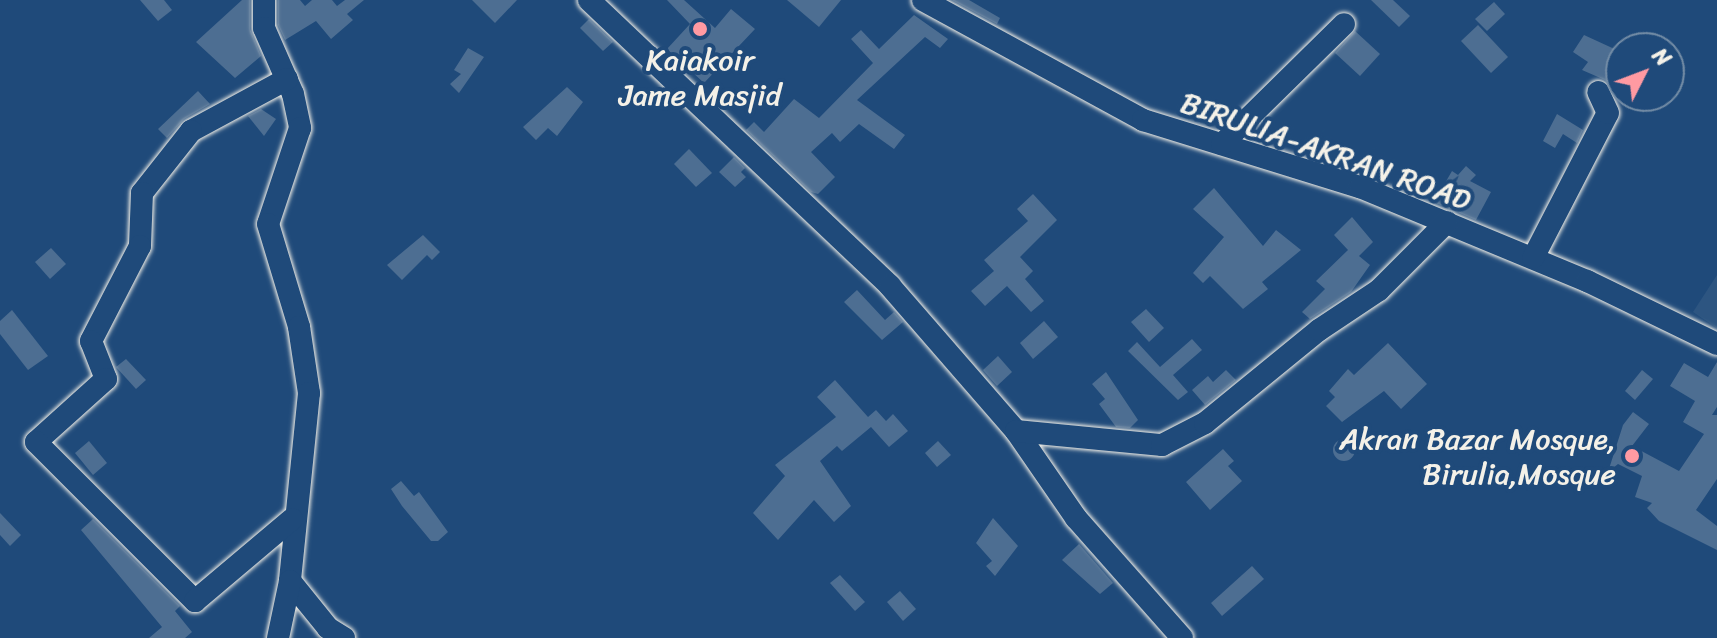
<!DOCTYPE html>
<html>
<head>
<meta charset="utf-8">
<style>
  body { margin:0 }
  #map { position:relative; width:1717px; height:638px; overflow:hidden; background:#1f4a7a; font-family:Sriracha,sans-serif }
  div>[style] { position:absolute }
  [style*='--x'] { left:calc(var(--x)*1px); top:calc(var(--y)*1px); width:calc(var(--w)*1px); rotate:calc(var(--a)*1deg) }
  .built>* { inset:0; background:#2d5581 }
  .building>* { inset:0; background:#4d6e92 }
  .round { border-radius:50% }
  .roads { filter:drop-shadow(0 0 2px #f4f1e8) drop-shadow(0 0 2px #f4f1e8) }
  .minor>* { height:22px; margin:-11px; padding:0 11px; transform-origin:11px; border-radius:11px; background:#1f4a7a }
  .dots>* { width:22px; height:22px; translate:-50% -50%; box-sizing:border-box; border:4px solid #1f4a7a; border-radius:50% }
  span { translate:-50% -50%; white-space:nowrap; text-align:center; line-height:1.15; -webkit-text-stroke:8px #1f4a7a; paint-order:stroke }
  .poi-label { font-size:30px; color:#f4f1e8 }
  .right { translate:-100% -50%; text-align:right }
  .street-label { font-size:30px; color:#f4f1e8 }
  .north { position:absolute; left:1605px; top:32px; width:80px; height:80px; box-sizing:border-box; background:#1f4a7a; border:2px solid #748da6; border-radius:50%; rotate:48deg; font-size:22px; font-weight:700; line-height:32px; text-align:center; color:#f4f1e8 }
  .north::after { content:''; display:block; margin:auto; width:28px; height:36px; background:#ff9aa2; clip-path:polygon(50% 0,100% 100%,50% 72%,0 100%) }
</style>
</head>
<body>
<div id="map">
  <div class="built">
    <div style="clip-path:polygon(1717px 275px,1717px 328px,1693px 312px)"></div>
  </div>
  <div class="building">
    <div style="clip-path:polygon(140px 0,164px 0,172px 10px,158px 21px)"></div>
    <div style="clip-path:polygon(242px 0,250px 0,250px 29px,261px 56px,235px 78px,196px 42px)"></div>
    <div style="clip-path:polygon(278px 0,300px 0,305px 6px,312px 0,332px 0,337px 6px,345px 0,364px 0,347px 14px,353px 20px,331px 39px,316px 21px,285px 40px,278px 25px)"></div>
    <div style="clip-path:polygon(472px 0,517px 0,495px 23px)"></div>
    <div style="clip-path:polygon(667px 0,684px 0,715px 28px,731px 9px,755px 29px,704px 83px,667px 49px,690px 24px)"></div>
    <div style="clip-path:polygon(787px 0,841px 0,819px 27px)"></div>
    <div style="clip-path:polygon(952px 0,969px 0,1000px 18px,997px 24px)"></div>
    <div style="clip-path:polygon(1371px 0,1393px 0,1410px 16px,1399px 27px)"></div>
    <div style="clip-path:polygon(1494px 2px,1505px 14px,1487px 31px,1475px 19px)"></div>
    <div style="clip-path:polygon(914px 15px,948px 39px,940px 48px,925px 37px,857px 100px,905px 135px,894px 149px,859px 124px,840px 142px,832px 133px,811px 152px,835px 177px,818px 194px,811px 192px,746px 130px,754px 122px,764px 132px,794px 99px,819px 118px,873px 63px,851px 39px,861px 30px,879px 49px)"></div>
    <div style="clip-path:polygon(589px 19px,613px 42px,603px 51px,580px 28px)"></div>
    <div style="clip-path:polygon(1478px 25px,1508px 57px,1491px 73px,1461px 41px)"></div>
    <div style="clip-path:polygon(1355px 31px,1380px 54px,1360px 76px,1335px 53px)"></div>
    <div style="clip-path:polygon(1584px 35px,1621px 52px,1621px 96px,1605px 80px,1582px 70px,1588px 62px,1573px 52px)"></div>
    <div style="clip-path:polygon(468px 48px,484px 57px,459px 93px,450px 84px,461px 74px,454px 70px)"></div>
    <div style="clip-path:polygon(567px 87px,583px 102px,557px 136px,548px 128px,536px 140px,523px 127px)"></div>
    <div style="clip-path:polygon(198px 91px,210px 104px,184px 119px,167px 138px,158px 129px)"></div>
    <div style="clip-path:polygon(261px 109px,276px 119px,264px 136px,248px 116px)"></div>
    <div style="clip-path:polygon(1557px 114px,1583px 130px,1577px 143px,1563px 134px,1555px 148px,1543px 141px)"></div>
    <div style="clip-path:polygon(689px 149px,712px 173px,696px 187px,674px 164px)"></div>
    <div style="clip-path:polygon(734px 157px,745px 168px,741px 172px,746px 177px,735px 187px,719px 172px)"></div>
    <div style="clip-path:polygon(1466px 166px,1476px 175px,1470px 181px,1491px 192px,1476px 220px,1434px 202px,1452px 171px,1458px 175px)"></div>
    <div style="clip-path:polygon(1214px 188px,1263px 246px,1276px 230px,1301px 250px,1262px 282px,1268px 289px,1243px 309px,1210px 276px,1203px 283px,1193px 273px,1224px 237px,1193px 209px)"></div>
    <div style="clip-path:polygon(1033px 194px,1057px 220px,1020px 257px,1033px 271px,1025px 279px,1044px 301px,1031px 312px,1007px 286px,985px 306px,971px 291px,994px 271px,984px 260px,1028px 221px,1017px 209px)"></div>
    <div style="clip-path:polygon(1352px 217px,1373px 242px,1359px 256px,1370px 265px,1351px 292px,1310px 319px,1302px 312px,1325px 289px,1316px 281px,1348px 250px,1334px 235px)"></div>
    <div style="clip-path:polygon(423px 235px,440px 252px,432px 260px,427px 255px,402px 280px,387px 265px)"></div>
    <div style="clip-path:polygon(51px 248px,66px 264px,50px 279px,35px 262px)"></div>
    <div style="clip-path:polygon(857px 290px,885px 320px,894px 312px,903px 322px,882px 340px,844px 302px)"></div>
    <div style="clip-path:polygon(1146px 309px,1164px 328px,1149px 342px,1131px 322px)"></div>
    <div style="clip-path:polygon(12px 310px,48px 356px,28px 370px,0 334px,0 321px)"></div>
    <div style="clip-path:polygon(1044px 321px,1058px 337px,1033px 359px,1020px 343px)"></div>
    <div style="clip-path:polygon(1192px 339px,1202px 350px,1173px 375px,1188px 392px,1178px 400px,1128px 351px,1137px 342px,1160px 367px)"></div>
    <div style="clip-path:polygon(1388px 343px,1427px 384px,1401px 409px,1384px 391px,1342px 422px,1326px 406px,1335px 397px,1329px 391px,1348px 369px,1354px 375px)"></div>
    <div style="clip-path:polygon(998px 356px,1012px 372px,997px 386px,983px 370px)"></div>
    <div style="clip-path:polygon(126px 359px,146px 380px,136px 389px,116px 367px)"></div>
    <div style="clip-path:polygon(1717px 362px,1717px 407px,1712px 415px,1717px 415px,1717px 479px,1696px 510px,1717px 526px,1717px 550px,1659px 521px,1647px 508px,1652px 503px,1635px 497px,1642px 476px,1618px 464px,1608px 472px,1623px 425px,1633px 412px,1649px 424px,1632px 446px,1679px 471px,1704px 434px,1683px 422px,1695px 401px,1670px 386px,1684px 363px,1708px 377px)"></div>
    <div style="clip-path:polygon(1226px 370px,1236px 380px,1205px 405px,1192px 390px,1208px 376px,1213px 382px)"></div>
    <div style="clip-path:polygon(1642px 370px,1653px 379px,1635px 400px,1625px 391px)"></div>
    <div style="clip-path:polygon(1106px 372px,1138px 420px,1130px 428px,1116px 427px,1099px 404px,1105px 399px,1092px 384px)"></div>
    <div style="clip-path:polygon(835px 380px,868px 417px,876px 410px,886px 421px,893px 414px,908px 431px,889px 447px,871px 427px,842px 451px,837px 446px,820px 461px,851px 506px,834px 522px,814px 500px,778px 540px,753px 513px,785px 476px,775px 465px,836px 417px,817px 397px)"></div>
    <div class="round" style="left:1333px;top:439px;width:22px;height:22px"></div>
    <div style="clip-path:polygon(89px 441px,107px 463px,93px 475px,75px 453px)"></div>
    <div style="clip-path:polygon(938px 441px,951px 455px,937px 467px,925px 453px)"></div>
    <div style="clip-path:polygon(1223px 449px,1234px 461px,1228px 466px,1242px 481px,1210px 510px,1186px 482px)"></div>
    <div style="clip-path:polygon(401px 481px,414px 496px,419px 492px,448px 532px,438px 541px,431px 541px,402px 506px,391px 489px)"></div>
    <div style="clip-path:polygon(0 513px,21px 535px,10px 546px,0 535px)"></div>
    <div style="clip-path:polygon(993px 518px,1018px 546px,995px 576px,986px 566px,992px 561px,976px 543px)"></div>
    <div style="clip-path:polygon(93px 519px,180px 606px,175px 611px,192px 632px,185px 638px,149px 638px,162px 627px,81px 530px)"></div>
    <div style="clip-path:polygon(1079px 544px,1113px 583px,1100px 594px,1062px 560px)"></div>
    <div style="clip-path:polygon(1252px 566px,1264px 579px,1222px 616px,1211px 603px)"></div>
    <div style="clip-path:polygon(840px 575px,865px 602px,855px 611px,830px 583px)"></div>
    <div style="clip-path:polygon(900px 591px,916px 609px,903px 621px,887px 602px)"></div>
  </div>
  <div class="roads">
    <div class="minor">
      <div style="--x:264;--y:0;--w:28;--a:90"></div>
      <div style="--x:264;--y:28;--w:72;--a:66.3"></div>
      <div style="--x:293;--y:94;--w:35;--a:78"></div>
      <div style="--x:300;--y:128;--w:101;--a:108.4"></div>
      <div style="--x:268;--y:224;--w:108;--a:73.2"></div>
      <div style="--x:299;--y:327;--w:67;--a:81.4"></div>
      <div style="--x:309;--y:393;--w:189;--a:95.8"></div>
      <div style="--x:290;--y:581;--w:60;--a:51"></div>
      <div style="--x:328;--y:628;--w:19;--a:32"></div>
      <div style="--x:589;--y:0;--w:415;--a:43.5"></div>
      <div style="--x:890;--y:286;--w:192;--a:49"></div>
      <div style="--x:1016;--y:431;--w:106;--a:55.4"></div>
      <div style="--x:1076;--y:518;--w:160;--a:48.5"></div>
      <div style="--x:923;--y:0;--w:251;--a:28.6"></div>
      <div style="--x:1143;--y:120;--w:227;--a:17.2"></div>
      <div style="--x:1360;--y:187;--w:246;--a:22.5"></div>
      <div style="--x:1587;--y:281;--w:144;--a:25.9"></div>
      <div style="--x:287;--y:79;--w:109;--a:151.6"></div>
      <div style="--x:191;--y:131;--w:79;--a:128.3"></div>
      <div style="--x:142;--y:193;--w:53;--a:92.2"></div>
      <div style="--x:140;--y:246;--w:107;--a:117.3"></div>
      <div style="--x:91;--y:341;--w:41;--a:68.5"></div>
      <div style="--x:106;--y:379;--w:94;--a:138"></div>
      <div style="--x:36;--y:442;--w:225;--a:45"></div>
      <div style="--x:195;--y:601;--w:127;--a:-40.2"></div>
      <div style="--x:1222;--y:144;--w:171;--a:-44.5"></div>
      <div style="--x:1533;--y:258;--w:163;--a:-62.7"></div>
      <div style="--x:1608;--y:113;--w:23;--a:-115"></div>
      <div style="--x:1016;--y:431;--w:147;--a:5.5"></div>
      <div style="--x:1162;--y:445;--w:48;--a:-27.1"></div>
      <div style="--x:1205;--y:423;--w:147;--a:-39.2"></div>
      <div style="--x:1319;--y:330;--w:72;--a:-33.7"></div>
      <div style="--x:1379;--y:290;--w:96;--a:-45"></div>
      <div style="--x:278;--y:638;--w:58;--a:-78.1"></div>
    </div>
  </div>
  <div class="dots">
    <div style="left:700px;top:29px;background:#ff9aa2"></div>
    <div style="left:1632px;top:456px;background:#ff9aa2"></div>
  </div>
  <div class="poi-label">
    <span style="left:700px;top:77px">Kaiakoir<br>Jame Masjid</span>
    <span class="right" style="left:1616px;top:456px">Akran Bazar Mosque,<br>Birulia,Mosque</span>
  </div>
  <div class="street-label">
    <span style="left:1326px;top:151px;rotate:19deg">BIRULIA-AKRAN ROAD</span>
  </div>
  <div class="north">N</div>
</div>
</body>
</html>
